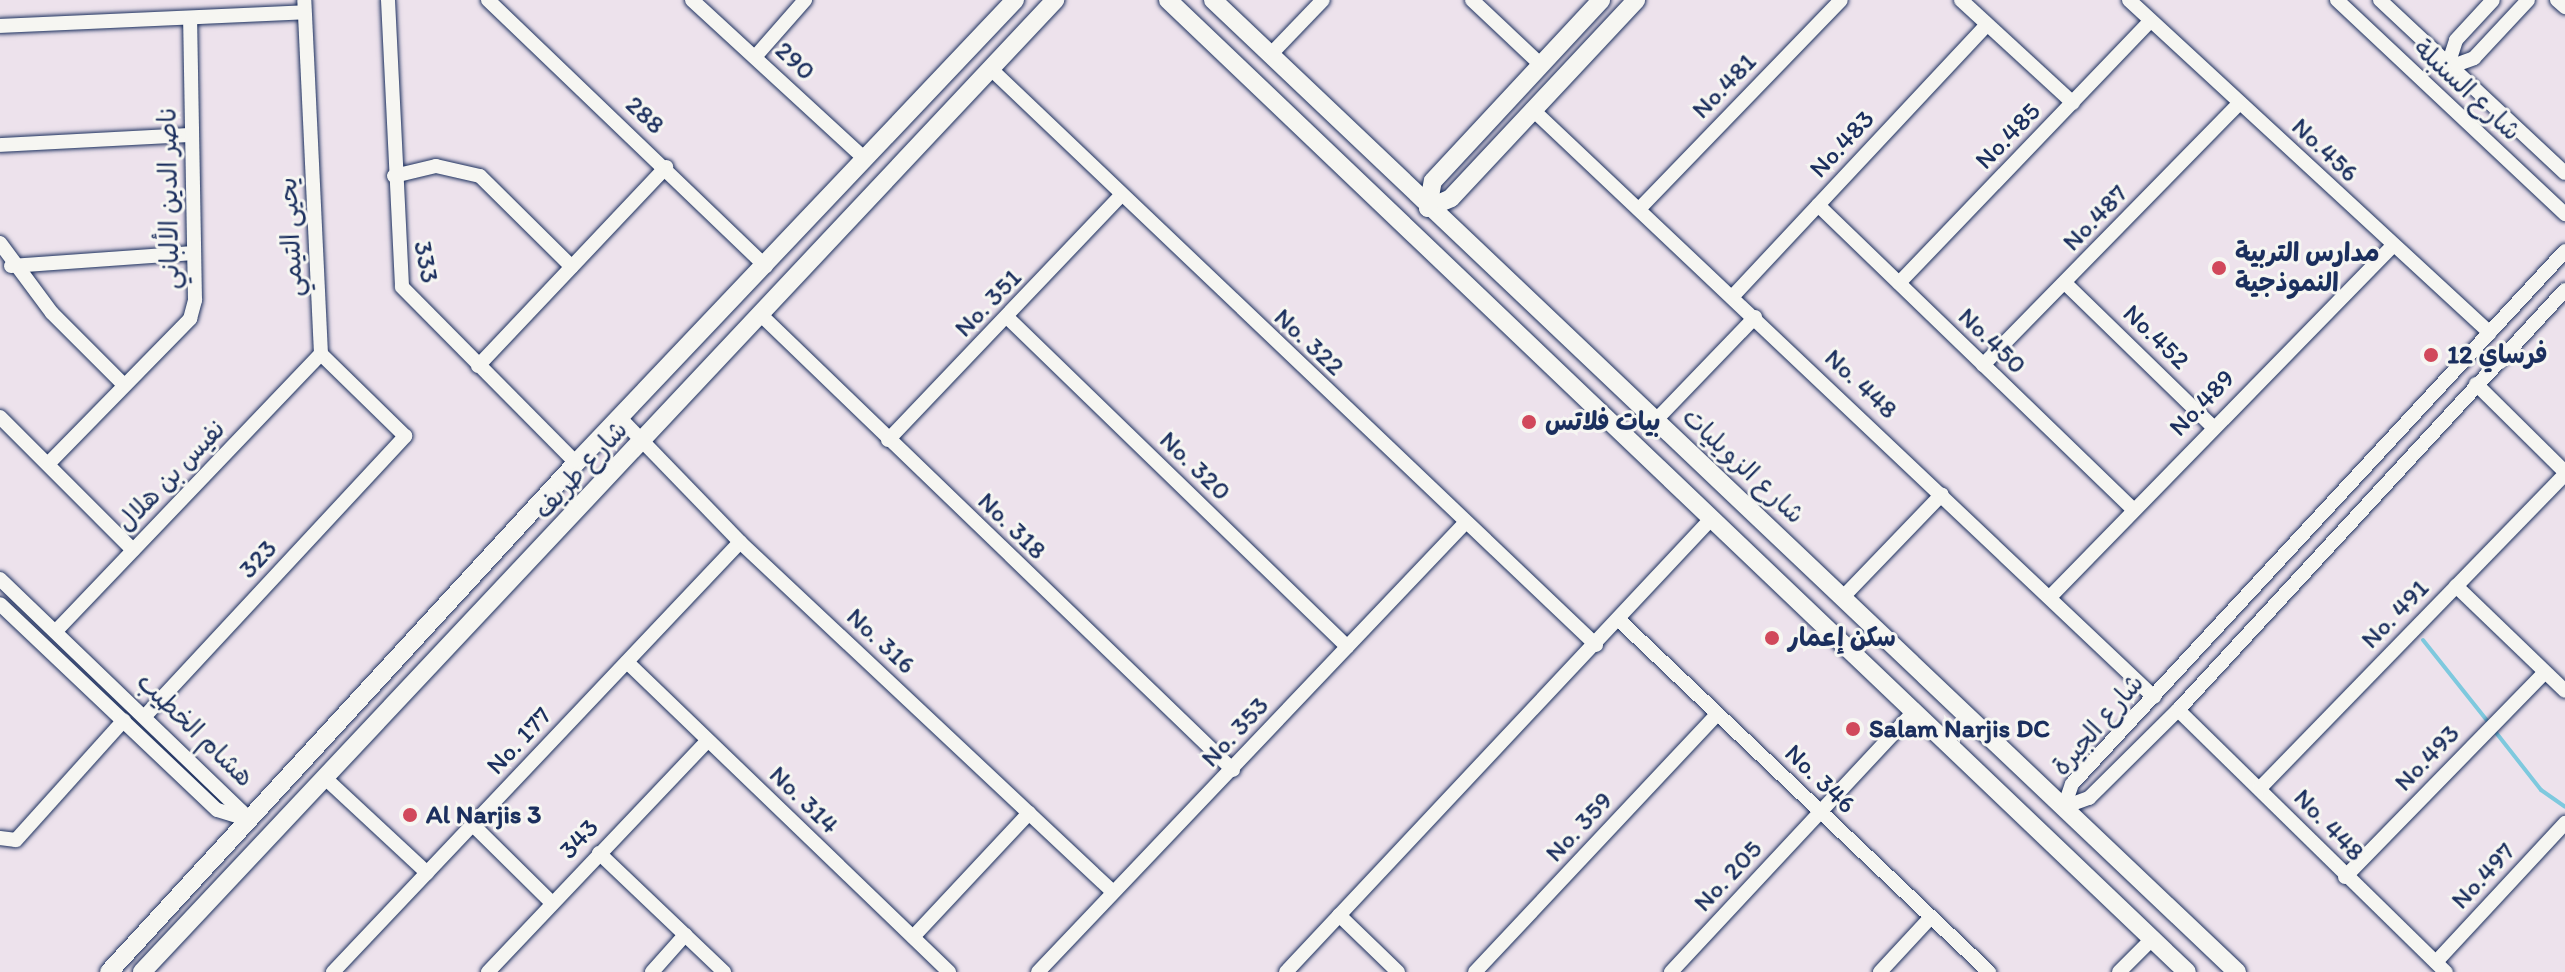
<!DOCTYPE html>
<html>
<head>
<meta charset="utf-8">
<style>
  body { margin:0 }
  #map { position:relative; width:2565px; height:972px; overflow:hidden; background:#ede2ec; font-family:Itim,"Playpen Sans Arabic",sans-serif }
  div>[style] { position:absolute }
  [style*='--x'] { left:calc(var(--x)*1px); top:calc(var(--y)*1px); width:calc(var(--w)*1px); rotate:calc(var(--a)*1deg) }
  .stream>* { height:4px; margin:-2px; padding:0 2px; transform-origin:2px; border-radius:2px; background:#7ec9de }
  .roads { filter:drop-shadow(0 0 2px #1b2f5e) drop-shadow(0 0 2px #1b2f5e) }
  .minor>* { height:14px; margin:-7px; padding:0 7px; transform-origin:7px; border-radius:7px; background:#f6f6f2 }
  .tertiary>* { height:18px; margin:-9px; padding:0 9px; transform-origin:9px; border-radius:9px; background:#f6f6f2 }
  .dots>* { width:22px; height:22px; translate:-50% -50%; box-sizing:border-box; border:4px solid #f6f6f2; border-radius:50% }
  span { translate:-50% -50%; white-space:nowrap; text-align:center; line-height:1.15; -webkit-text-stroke:6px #f6f6f2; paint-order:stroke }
  .street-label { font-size:26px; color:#1b2f5e }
  .poi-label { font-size:26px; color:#1b2f5e; font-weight:700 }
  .left { translate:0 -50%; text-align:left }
</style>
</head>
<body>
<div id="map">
  <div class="stream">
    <div style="--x:2423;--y:640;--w:106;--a:51.5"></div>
    <div style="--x:2494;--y:730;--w:76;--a:51.9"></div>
    <div style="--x:2541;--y:790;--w:29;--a:35"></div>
  </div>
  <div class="roads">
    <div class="minor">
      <div style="--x:388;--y:0;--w:287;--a:87.2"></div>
      <div style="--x:402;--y:287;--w:247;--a:45.3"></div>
      <div style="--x:488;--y:0;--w:385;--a:43.8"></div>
      <div style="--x:692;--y:0;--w:234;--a:42.6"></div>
      <div style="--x:1472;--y:0;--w:95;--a:43.3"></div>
      <div style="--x:1961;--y:0;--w:152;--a:42.6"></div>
      <div style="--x:2129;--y:0;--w:491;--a:42.7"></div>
      <div style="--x:2337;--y:0;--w:313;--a:43.2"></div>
      <div style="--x:2380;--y:0;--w:253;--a:43.1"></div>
      <div style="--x:2557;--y:0;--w:11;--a:41"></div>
      <div style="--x:0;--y:26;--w:304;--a:-2.6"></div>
      <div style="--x:1270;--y:55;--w:76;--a:-46.1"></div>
      <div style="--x:755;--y:57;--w:76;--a:-48.7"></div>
      <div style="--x:2447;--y:68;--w:29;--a:-20"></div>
      <div style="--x:2474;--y:58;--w:79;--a:-47"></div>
      <div style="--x:2447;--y:68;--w:29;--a:-72"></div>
      <div style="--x:2456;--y:40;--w:54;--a:-47.2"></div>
      <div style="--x:992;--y:70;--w:834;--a:43.59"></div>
      <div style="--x:1532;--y:109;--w:856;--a:43.39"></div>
      <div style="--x:0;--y:145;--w:192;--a:-3"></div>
      <div style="--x:394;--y:176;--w:43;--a:-13.4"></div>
      <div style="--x:436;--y:166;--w:45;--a:12.8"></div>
      <div style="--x:480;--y:176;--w:129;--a:44.7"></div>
      <div style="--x:1818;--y:205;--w:439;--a:44"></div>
      <div style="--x:1642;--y:206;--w:286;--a:-46"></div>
      <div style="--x:0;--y:243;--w:87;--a:53.4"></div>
      <div style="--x:52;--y:313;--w:102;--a:45"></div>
      <div style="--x:11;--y:266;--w:183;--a:-4.1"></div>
      <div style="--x:1899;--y:283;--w:363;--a:-46.2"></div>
      <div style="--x:2065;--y:283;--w:205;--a:44.2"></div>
      <div style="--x:1733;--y:296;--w:371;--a:-46.9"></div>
      <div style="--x:760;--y:314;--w:657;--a:43.95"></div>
      <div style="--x:1009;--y:319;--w:471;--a:44.1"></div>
      <div style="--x:1983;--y:365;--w:367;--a:-45.6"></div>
      <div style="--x:478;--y:366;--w:274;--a:-46.6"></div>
      <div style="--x:2476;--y:384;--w:125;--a:44.7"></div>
      <div style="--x:0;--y:417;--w:188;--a:45"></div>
      <div style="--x:620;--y:418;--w:173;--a:45.9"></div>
      <div style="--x:740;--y:542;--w:511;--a:43.18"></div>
      <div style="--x:1656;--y:420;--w:143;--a:-46.1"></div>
      <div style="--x:888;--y:440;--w:337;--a:-46.4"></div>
      <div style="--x:49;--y:463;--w:202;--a:-45.6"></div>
      <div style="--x:190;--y:319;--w:20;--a:-75"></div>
      <div style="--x:195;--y:300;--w:281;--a:-91"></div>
      <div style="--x:0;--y:579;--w:347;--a:43.9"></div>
      <div style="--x:250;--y:820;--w:34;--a:-163"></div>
      <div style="--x:217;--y:810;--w:299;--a:-136.5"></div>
      <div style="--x:2456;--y:586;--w:151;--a:43.9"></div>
      <div style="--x:1844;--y:596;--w:141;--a:-46.1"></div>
      <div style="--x:2050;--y:597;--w:491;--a:-45.7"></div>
      <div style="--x:1619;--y:620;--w:511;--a:43.57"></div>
      <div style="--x:56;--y:631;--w:383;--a:-46.3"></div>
      <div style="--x:627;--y:662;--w:447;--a:43.9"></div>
      <div style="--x:2178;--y:710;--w:375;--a:44.4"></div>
      <div style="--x:146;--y:715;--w:381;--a:-47.1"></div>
      <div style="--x:405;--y:436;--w:117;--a:-135.7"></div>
      <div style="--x:321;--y:354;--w:354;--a:-92.7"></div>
      <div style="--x:326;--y:779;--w:138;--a:42.9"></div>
      <div style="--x:2260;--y:788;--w:438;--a:-45.8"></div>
      <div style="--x:2064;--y:807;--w:24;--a:-71"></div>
      <div style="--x:2072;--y:784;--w:726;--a:-47.23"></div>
      <div style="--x:2064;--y:807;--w:27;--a:-20"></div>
      <div style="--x:2089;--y:798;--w:125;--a:-44.7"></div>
      <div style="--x:2178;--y:710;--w:571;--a:-47.34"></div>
      <div style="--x:473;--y:825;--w:111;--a:44.6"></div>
      <div style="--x:0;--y:838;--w:16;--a:7"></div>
      <div style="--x:16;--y:840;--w:161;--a:-48"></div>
      <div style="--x:599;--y:853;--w:173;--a:43.6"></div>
      <div style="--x:2345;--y:877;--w:285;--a:-45.7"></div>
      <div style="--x:1339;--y:915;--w:82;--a:44"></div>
      <div style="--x:913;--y:937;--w:170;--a:-46.9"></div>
      <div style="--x:2436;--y:962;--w:190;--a:-47.1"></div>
      <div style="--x:333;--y:972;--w:592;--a:-46.57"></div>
      <div style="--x:488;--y:972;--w:318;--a:-46.5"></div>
      <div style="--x:652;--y:972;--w:50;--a:-48.3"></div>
      <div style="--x:1038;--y:972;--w:620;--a:-46.44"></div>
      <div style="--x:1286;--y:972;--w:621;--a:-46.83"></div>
      <div style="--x:1475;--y:972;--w:354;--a:-46.8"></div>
      <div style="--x:1671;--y:972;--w:357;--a:-47"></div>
      <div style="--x:1880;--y:972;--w:74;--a:-47.2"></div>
      <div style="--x:2119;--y:972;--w:47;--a:-45"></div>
    </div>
    <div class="tertiary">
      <div style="--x:1168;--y:0;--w:1408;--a:43.65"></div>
      <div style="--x:1213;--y:0;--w:1412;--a:43.51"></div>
      <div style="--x:1428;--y:208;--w:25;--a:-23"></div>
      <div style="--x:1451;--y:198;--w:271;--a:-46.9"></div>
      <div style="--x:1428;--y:208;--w:27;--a:-80"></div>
      <div style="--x:1433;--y:181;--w:247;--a:-47.1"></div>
      <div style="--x:109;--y:972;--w:691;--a:-47.46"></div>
      <div style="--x:576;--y:463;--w:638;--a:-46.52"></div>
      <div style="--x:142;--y:972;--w:1334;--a:-46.79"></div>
    </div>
  </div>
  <div class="dots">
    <div style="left:2219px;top:268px;background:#d1495b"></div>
    <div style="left:2431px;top:355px;background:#d1495b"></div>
    <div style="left:1529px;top:422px;background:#d1495b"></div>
    <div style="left:1772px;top:638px;background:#d1495b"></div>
    <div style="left:1853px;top:729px;background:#d1495b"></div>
    <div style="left:410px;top:815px;background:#d1495b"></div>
  </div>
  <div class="street-label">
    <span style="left:795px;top:61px;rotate:43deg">290</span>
    <span style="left:1724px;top:86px;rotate:-46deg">No.481</span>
    <span style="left:2467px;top:90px;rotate:43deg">شارع السنبلة</span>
    <span style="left:645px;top:115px;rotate:43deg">288</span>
    <span style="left:2008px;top:136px;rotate:-46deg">No.485</span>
    <span style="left:1842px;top:144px;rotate:-47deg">No.483</span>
    <span style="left:2325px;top:150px;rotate:43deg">No.456</span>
    <span style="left:169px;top:198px;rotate:-91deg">ناصر الدين الألباني</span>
    <span style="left:2095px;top:218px;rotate:-46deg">No.487</span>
    <span style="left:291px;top:237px;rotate:-93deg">يحيى التيمي</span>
    <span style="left:426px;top:262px;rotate:79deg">333</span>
    <span style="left:988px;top:303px;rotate:-46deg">No. 351</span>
    <span style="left:2156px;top:337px;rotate:44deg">No.452</span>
    <span style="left:1992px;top:341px;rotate:44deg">No.450</span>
    <span style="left:1309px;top:342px;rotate:43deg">No. 322</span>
    <span style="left:1861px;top:384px;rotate:43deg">No. 448</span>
    <span style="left:2202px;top:403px;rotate:-46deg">No.489</span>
    <span style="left:1195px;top:466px;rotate:44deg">No. 320</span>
    <span style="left:1743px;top:466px;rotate:43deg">شارع الزويليات</span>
    <span style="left:581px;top:470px;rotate:-47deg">شارع طريف</span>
    <span style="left:171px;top:476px;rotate:-46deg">نفيس بن هلال</span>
    <span style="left:1012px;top:526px;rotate:44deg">No. 318</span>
    <span style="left:258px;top:559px;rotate:-47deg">323</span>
    <span style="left:2395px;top:614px;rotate:-46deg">No. 491</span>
    <span style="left:881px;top:641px;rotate:43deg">No. 316</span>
    <span style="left:2098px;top:725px;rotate:-49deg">شارع الجيرة</span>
    <span style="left:195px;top:730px;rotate:44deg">هشام الخطيب</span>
    <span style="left:1235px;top:732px;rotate:-47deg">No. 353</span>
    <span style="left:519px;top:741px;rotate:-47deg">No. 177</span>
    <span style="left:2427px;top:758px;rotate:-46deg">No.493</span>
    <span style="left:1820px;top:779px;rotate:44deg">No. 346</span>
    <span style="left:804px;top:800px;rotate:44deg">No. 314</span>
    <span style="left:2329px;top:825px;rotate:46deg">No. 448</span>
    <span style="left:1579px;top:827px;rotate:-47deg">No. 359</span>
    <span style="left:579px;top:839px;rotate:-47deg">343</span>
    <span style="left:1728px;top:876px;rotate:-47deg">No. 205</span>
    <span style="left:2483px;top:876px;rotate:-47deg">No.497</span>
  </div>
  <div class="poi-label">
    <span class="left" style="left:2235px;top:268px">مدارس التربية<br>النموذجية</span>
    <span class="left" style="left:2447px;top:355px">فرساي 12</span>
    <span class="left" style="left:1545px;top:422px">بيات فلاتس</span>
    <span class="left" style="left:1788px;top:638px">سكن إعمار</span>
    <span class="left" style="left:1869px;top:729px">Salam Narjis DC</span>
    <span class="left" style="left:426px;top:815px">Al Narjis 3</span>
  </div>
</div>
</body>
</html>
